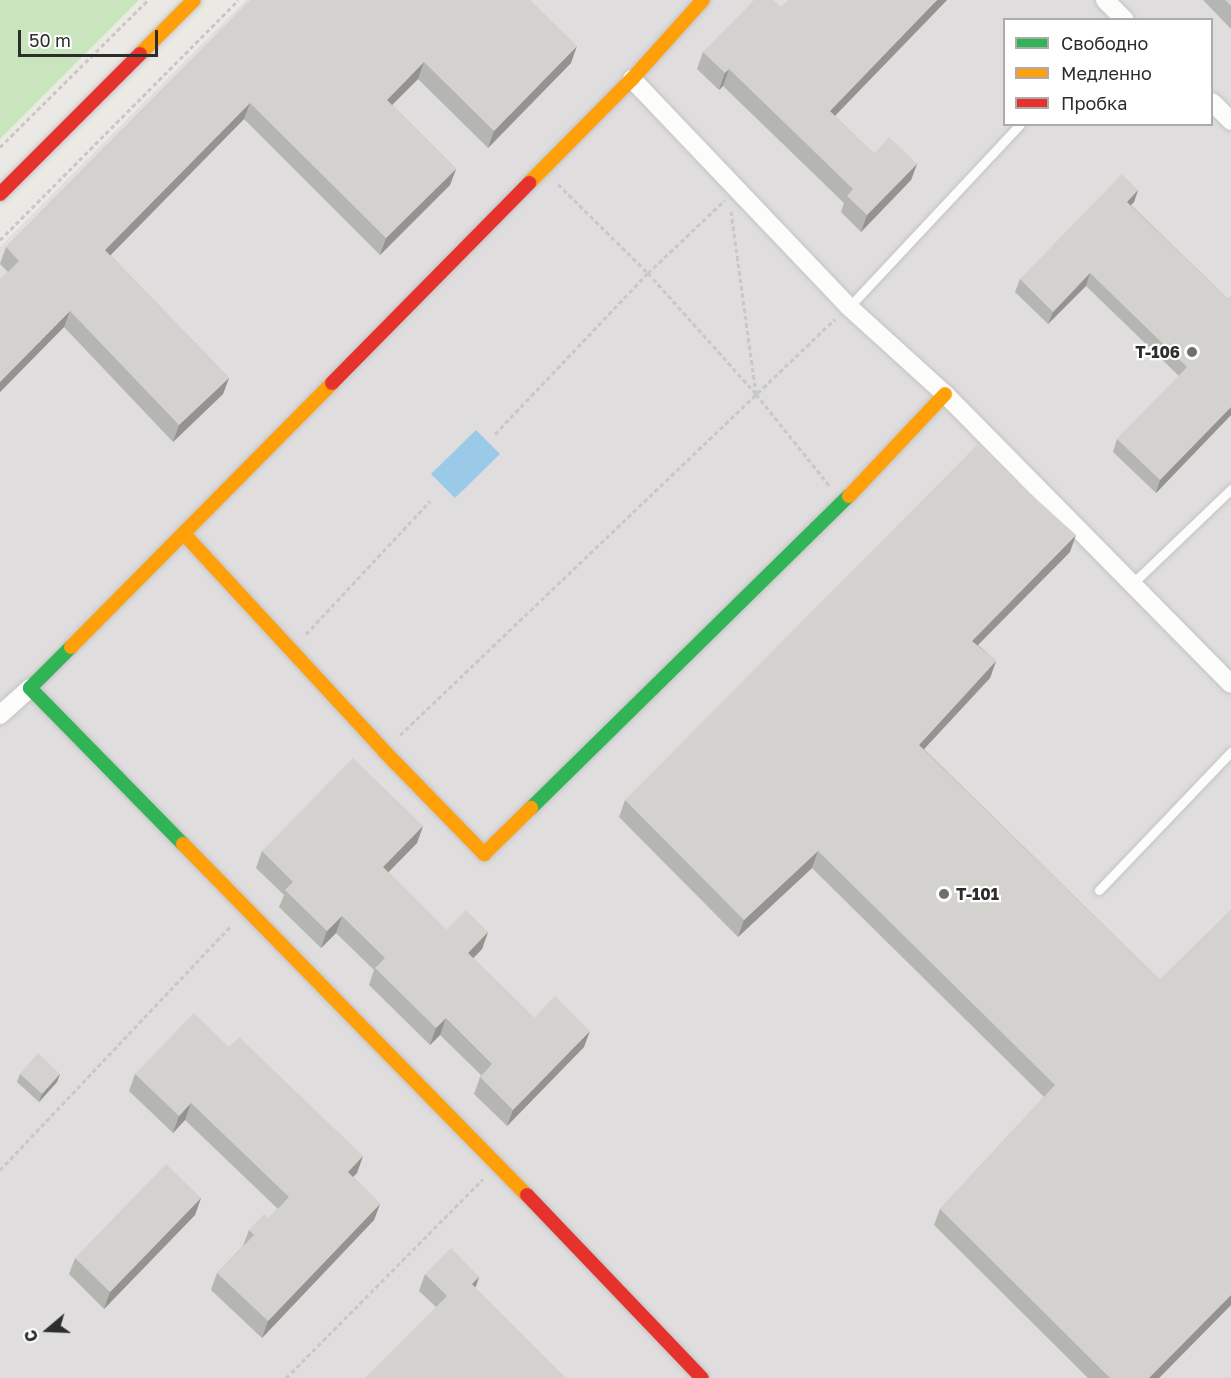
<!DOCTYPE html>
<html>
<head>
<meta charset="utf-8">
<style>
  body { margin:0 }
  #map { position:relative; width:1231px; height:1378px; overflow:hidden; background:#eae9e3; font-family:"Golos Text",sans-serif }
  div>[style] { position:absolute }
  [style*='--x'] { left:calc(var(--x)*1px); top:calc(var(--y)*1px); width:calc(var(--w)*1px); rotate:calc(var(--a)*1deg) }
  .industrial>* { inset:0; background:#dfddde }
  .green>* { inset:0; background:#c8e5be }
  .water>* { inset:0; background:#9bc9e8 }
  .path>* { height:3px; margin-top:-1.5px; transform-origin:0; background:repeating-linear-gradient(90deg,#c8c8c8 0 4.5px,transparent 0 7.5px) }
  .roads { filter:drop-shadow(0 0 2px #c4c4c3) drop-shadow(0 0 2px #c4c4c3) }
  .lane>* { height:9px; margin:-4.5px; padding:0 4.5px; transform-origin:4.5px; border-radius:4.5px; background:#fcfcfb }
  .street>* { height:18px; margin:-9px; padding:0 9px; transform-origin:9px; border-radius:9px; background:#fcfcfb }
  .fast>* { height:14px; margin:-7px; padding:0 7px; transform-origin:7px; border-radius:7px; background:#30b455 }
  .slow>* { height:14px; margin:-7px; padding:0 7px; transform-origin:7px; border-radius:7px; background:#ff9f0a }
  .jam>* { height:14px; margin:-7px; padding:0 7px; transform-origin:7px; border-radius:7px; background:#e5322d }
  .wall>* { inset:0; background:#b5b5b1 }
  .shaded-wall>* { inset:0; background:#949390 }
  .building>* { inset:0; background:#d3d2ce }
  .dots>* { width:16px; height:16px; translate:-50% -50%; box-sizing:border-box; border:3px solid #fff; border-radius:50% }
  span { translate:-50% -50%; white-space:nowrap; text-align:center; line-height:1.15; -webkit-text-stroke:4.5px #fff; paint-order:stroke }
  .poi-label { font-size:16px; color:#2d2d2d; font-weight:700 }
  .right { translate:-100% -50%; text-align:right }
  .left { translate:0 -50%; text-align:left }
  .legend { position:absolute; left:1003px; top:18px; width:210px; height:108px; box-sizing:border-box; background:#fff; border:2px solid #ababab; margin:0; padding:8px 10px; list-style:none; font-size:18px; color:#2d2d2d }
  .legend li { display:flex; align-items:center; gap:12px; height:30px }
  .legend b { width:30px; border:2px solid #ababab }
  .north { position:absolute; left:18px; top:1300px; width:60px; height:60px; -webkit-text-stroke:4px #fff; paint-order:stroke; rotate:251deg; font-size:16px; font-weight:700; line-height:24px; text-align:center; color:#2d2d2d }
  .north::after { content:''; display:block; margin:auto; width:21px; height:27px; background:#2d2d2d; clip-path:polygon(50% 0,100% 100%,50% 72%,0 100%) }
  .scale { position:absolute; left:18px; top:30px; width:140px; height:27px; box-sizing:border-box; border:3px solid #2d2d2d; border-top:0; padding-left:8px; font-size:18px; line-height:21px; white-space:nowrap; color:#2d2d2d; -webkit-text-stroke:4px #fff; paint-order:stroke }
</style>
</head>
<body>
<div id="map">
  <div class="industrial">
    <div style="clip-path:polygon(evenodd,246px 0,1231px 0,1231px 1378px,0 1378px,0 247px,246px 0,1004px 20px,1212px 20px,1212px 124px,1004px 124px,1004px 20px)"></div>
  </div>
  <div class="green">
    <div style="clip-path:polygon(0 0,139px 0,0 139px)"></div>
  </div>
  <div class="water">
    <div style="clip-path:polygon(476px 430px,500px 454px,455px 498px,431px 474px)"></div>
  </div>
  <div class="path">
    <div style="--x:0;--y:147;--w:209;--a:-44.8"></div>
    <div style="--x:558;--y:184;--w:127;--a:44.7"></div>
    <div style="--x:648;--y:273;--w:162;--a:48.2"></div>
    <div style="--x:756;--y:394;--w:185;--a:-97.8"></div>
    <div style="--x:0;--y:240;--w:338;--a:-45.2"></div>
    <div style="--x:756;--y:394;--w:117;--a:51.3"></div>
    <div style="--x:495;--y:434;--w:222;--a:-46.5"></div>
    <div style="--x:648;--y:273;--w:106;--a:-43.5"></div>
    <div style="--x:306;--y:634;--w:182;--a:-47"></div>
    <div style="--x:400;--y:735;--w:602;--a:-43.72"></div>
    <div style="--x:0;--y:1170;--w:337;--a:-46.6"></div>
    <div style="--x:286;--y:1378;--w:280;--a:-45.3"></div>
  </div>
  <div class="roads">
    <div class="lane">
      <div style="--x:849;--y:307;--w:250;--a:-46.9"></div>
      <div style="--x:1131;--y:585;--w:139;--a:-43.8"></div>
      <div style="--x:1099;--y:890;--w:191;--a:-46.3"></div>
    </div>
    <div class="street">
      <div style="--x:1105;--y:0;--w:28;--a:45"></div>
      <div style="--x:632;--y:79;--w:315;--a:46.4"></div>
      <div style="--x:849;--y:307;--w:130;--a:42.2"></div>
      <div style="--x:945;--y:394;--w:407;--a:45.4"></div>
      <div style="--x:1212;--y:102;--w:27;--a:45"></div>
      <div style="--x:0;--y:715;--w:40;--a:-42"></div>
    </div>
    <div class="fast">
      <div style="--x:71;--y:647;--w:58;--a:135"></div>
      <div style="--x:30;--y:688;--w:219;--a:45.6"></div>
      <div style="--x:531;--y:808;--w:445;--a:-44.5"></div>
    </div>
    <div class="slow">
      <div style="--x:140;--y:54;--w:76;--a:-45"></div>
      <div style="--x:529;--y:183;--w:146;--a:-45.3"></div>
      <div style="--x:632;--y:79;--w:106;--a:-48.1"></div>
      <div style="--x:849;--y:496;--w:140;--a:-46.7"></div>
      <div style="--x:184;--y:534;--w:295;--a:47.3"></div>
      <div style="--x:384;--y:751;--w:144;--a:45.8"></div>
      <div style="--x:484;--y:854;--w:66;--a:-44.4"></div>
      <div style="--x:71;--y:647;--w:371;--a:-45.3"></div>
      <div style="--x:183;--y:844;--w:491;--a:45.6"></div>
    </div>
    <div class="jam">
      <div style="--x:0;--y:194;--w:198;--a:-45"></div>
      <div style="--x:332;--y:383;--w:281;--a:-45.4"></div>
      <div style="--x:527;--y:1195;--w:253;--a:46.3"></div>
    </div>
  </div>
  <div class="wall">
    <div style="clip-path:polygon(251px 0,571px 63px,488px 148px,418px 79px,392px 105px,456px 169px,450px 185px,380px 255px,244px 119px,110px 255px,229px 378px,223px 394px,173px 442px,64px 327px,0 392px,0 280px,8px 272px,0 264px,6px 247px)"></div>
    <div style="clip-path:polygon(947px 0,835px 116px,874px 154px,917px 164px,911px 180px,861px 232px,841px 212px,844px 203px,723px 86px,719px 90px,697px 69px,703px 52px)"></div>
    <div style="clip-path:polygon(1203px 0,1231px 0,1231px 29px)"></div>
    <div style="clip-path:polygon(1138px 190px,1134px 202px,1131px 205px,1228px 299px,1231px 296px,1231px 415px,1156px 493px,1113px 452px,1117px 439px,1179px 376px,1086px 286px,1048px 324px,1015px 292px,1020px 279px)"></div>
    <div style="clip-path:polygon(1070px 552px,978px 645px,996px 661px,990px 678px,924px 749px,1160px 980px,1231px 910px,1231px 1305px,1159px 1378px,1088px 1378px,934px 1225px,940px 1209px,1044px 1097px,812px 868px,738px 937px,619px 817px,625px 800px)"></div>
    <div style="clip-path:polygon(423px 826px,417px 843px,388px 872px,446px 930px,488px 932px,482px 949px,473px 958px,534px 1018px,584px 1047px,507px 1126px,474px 1094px,480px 1077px,481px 1075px,440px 1035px,430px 1045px,369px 985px,374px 970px,336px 933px,321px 948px,279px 907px,284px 895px,256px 868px,262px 851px)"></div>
    <div style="clip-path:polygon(229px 1047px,363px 1156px,357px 1173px,353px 1177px,380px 1204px,374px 1220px,262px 1338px,211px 1290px,217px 1273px,243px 1246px,249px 1230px,269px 1218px,278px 1209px,185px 1120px,173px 1133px,129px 1091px,135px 1074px)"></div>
    <div style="clip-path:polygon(20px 1074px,60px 1074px,57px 1082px,39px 1102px,17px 1082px)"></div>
    <div style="clip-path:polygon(201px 1198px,195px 1215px,104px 1309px,69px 1274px,75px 1258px)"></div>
    <div style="clip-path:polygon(425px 1274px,479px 1277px,476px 1287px,436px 1307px,419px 1291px)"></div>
  </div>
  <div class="shaded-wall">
    <div style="clip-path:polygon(937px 0,947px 0,824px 127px,830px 111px)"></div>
    <div style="clip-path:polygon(577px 46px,571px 63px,488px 148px,494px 131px)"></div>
    <div style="clip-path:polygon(424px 62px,418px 79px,381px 116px,387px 100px)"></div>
    <div style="clip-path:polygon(729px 69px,723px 86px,719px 90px,725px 73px)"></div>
    <div style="clip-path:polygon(250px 103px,244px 119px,99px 267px,105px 250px)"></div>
    <div style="clip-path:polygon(917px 164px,911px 180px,861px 232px,867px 215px)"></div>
    <div style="clip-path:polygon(456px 169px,450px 185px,380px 255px,386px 238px)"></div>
    <div style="clip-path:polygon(1138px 190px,1134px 202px,1122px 214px,1127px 202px)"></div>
    <div style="clip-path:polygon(1090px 273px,1086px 286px,1048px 324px,1053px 312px)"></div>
    <div style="clip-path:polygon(70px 311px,64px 327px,0 392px,0 382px)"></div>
    <div style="clip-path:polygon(229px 378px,223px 394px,173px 442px,179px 425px)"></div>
    <div style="clip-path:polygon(1231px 407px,1231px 415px,1156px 493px,1160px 480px)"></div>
    <div style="clip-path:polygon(1076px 535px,1070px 552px,966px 657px,972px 641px)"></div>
    <div style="clip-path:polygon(996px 661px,990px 678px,913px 761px,919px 745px)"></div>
    <div style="clip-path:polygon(423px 826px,417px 843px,377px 884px,383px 867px)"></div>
    <div style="clip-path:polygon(818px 851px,812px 868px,738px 937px,744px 920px)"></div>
    <div style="clip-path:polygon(342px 916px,336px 933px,321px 948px,327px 931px)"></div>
    <div style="clip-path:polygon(488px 932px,482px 949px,462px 970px,468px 953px)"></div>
    <div style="clip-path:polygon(446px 1018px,440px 1035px,430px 1045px,436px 1028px)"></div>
    <div style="clip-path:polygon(590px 1031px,584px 1047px,507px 1126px,513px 1110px)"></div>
    <div style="clip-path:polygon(60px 1074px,57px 1082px,39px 1102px,42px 1094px)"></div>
    <div style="clip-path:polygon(191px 1103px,185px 1120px,173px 1133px,179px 1116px)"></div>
    <div style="clip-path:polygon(363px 1156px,357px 1173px,341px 1189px,348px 1172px)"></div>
    <div style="clip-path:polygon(201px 1198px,195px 1215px,104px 1309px,110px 1292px)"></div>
    <div style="clip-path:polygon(380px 1204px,374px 1220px,262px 1338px,268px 1321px)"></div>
    <div style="clip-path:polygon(479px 1277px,473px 1293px,472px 1284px)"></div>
    <div style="clip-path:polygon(1231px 1295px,1231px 1305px,1159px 1378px,1149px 1378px)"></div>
  </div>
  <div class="building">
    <div style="clip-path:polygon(251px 0,530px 0,577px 46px,494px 131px,424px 62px,387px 100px,456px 169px,386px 238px,250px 103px,105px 250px,229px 378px,179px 425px,70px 311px,0 382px,0 280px,19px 261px,6px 247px)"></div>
    <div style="clip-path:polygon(754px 0,773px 0,781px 7px,788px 0,937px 0,830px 111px,874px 154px,889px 137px,917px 164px,867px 215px,847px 196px,853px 189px,729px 69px,725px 73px,703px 52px)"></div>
    <div style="clip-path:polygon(1225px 0,1231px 0,1231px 6px)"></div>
    <div style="clip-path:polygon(1122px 174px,1138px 190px,1127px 202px,1228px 299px,1231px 296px,1231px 407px,1160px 480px,1117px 439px,1187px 367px,1090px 273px,1053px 312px,1020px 279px)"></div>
    <div style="clip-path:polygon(977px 445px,1076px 535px,972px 641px,996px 661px,919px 745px,1160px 980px,1231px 910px,1231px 1295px,1149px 1378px,1110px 1378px,940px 1209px,1055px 1085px,818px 851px,744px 920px,625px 800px)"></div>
    <div style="clip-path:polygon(353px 758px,423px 826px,383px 867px,446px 930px,466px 910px,488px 932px,468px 953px,534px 1018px,555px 996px,590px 1031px,513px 1110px,480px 1077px,492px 1064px,446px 1018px,436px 1028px,375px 968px,385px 958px,342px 916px,327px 931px,285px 890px,293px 882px,262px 851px)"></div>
    <div style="clip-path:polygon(194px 1013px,229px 1047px,239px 1037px,363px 1156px,348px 1172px,380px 1204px,268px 1321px,217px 1273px,254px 1235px,249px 1230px,264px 1214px,269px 1218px,289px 1197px,191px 1103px,179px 1116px,135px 1074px)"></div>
    <div style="clip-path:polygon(38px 1053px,60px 1074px,42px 1094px,20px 1074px)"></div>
    <div style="clip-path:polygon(166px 1164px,201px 1198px,110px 1292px,75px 1258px)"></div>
    <div style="clip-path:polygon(451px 1248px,479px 1277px,472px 1284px,566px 1378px,365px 1378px,447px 1296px,425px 1274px)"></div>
  </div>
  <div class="dots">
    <div style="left:1192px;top:352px;background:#6f6f6d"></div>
    <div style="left:944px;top:894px;background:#6f6f6d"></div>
  </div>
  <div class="poi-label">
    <span class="right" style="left:1180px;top:352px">Т-106</span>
    <span class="left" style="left:956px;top:894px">Т-101</span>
  </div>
  <ul class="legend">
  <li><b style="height:8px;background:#30b455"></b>Свободно</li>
  <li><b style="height:8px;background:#ff9f0a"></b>Медленно</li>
  <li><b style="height:8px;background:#e5322d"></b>Пробка</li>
  </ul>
  <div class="north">С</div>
  <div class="scale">50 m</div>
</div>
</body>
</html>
